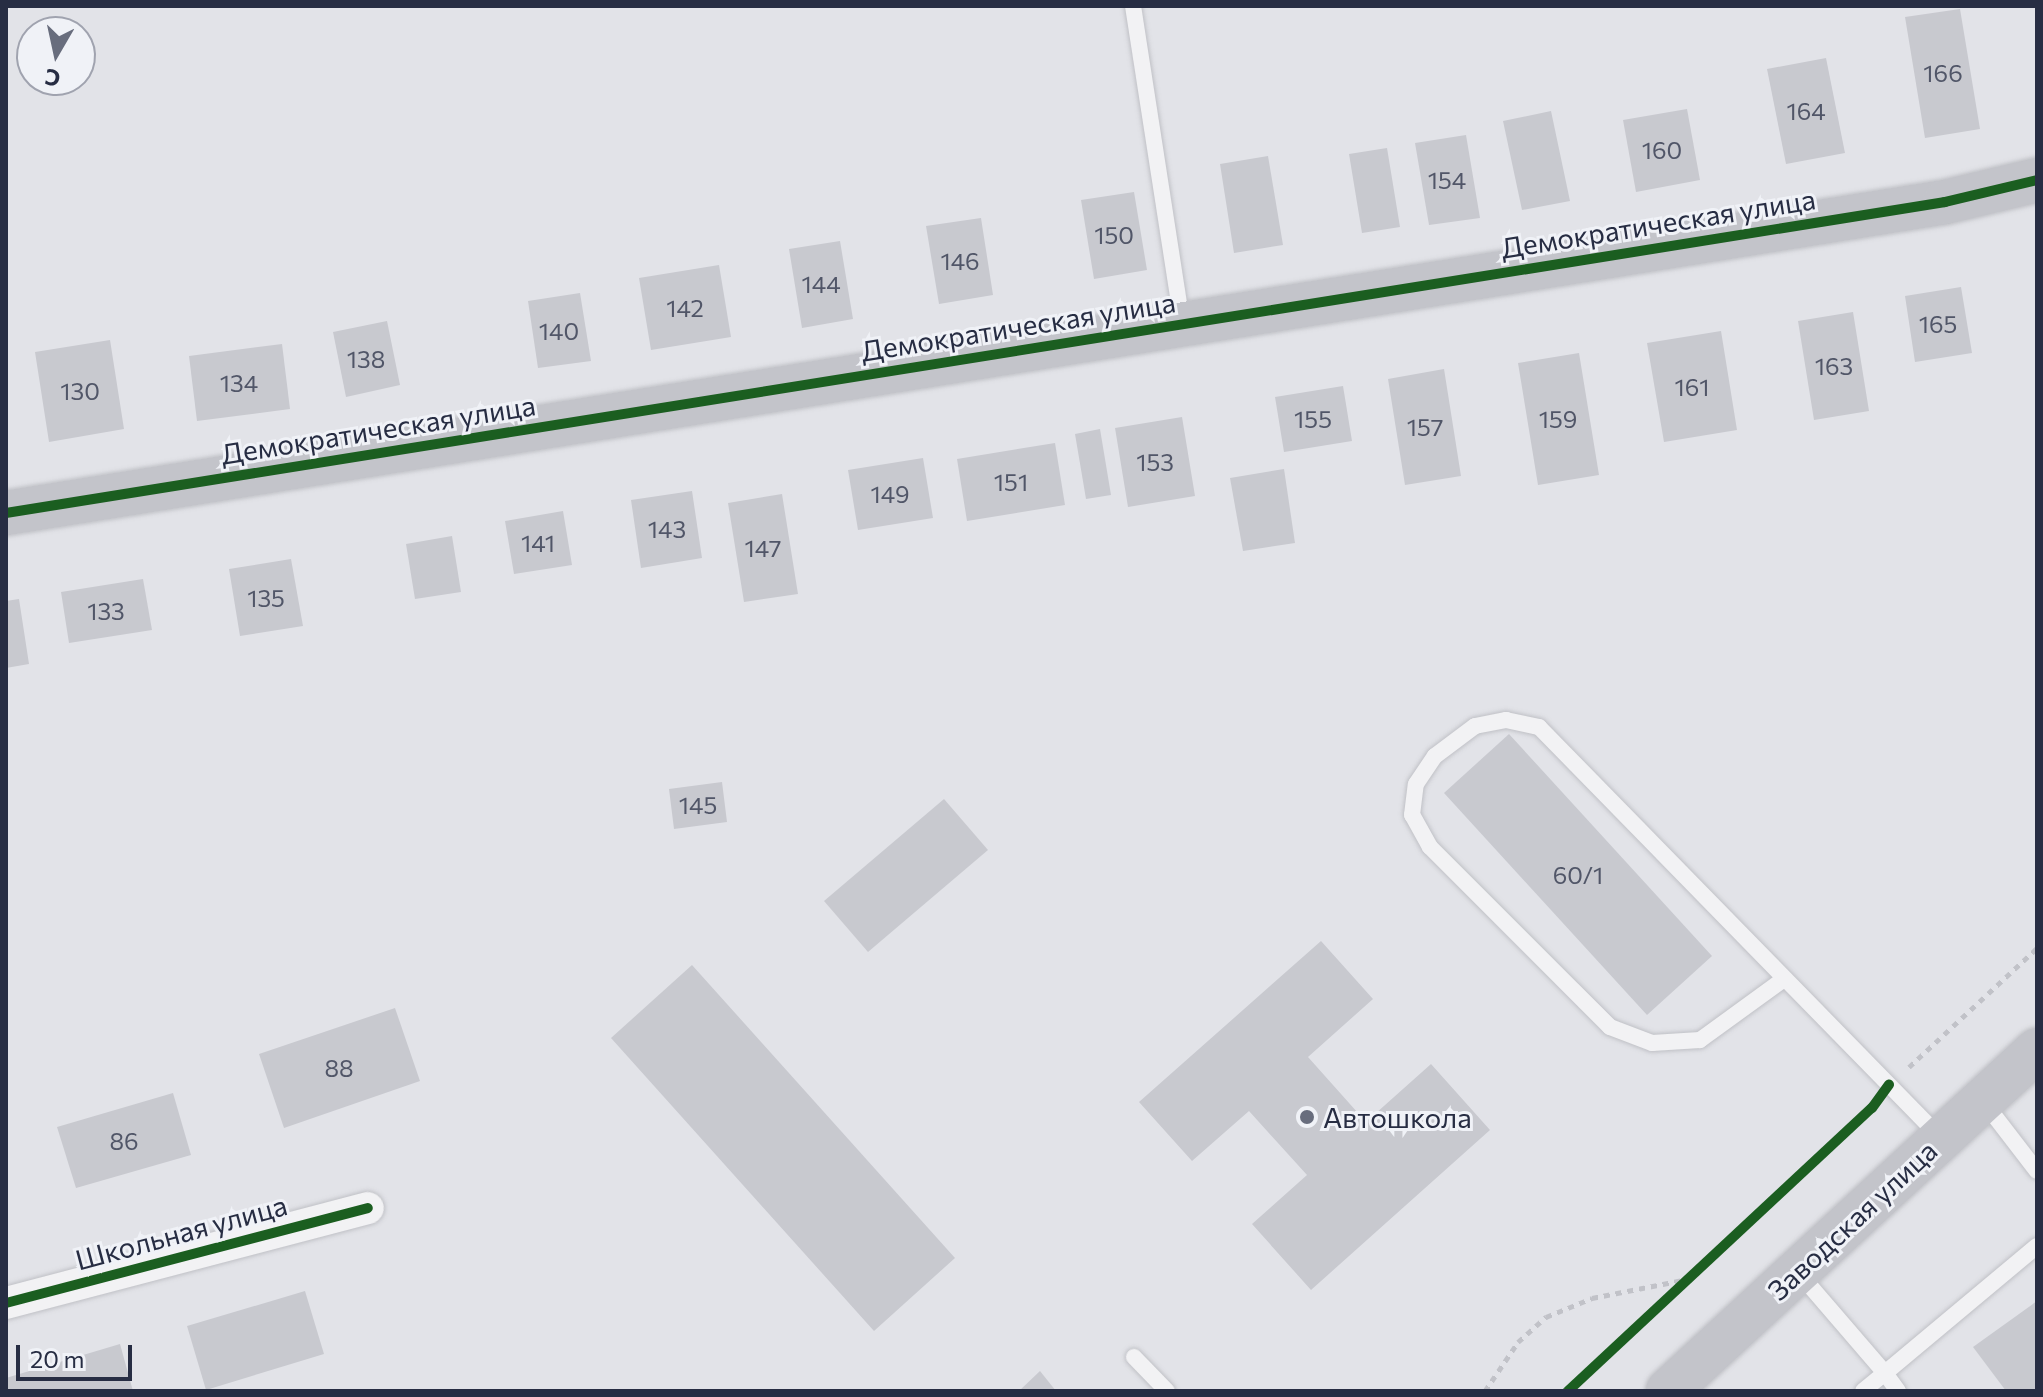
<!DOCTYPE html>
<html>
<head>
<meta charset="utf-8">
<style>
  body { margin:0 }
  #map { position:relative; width:2043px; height:1397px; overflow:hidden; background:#e2e3e8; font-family:Commissioner,sans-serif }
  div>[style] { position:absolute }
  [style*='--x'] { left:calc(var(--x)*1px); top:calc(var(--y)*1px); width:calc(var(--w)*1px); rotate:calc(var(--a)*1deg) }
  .building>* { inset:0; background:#c8c9cf }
  .path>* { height:5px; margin-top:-2.5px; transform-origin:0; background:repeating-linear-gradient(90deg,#c1c2c8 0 6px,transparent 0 12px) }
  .roads { filter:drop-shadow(0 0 2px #c0c1c6) drop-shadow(0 0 2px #c0c1c6) }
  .lane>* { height:16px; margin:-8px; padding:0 8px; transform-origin:8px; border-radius:8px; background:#f2f2f4 }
  .street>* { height:32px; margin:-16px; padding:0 16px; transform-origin:16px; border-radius:16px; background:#f2f2f4 }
  .secondary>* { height:44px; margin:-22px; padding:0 22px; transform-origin:22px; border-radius:22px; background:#c3c4ca }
  .cycleway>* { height:10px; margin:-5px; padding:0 5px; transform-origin:5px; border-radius:5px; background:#1b5e20 }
  .dots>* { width:22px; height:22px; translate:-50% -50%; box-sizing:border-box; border:4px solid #f0f2f7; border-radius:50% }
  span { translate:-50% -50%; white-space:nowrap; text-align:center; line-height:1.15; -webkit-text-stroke:6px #f0f2f7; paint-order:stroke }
  .number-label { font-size:24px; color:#515668 }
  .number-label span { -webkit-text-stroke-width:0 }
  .street-label { font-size:28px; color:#272d43 }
  .poi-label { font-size:28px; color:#272d43 }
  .left { translate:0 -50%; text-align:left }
  .frame { position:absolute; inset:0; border:8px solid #272d43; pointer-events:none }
  .north { position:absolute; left:16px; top:16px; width:80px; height:80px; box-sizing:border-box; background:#f0f2f7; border:2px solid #a0a3af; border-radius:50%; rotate:189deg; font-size:22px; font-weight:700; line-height:32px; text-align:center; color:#272d43 }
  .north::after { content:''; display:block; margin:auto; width:28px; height:36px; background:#686d7d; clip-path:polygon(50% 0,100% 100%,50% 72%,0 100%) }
  .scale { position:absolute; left:16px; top:1345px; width:116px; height:36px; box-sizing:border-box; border:4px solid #272d43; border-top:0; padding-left:10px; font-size:24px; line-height:28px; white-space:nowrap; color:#272d43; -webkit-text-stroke:6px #f0f2f7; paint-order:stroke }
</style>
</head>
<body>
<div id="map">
  <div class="building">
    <div style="clip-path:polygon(1960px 9px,1980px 129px,1925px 138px,1905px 17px)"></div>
    <div style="clip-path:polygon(1826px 58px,1845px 153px,1786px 164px,1767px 69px)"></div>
    <div style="clip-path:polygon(1687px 109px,1700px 180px,1636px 192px,1623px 120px)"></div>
    <div style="clip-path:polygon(1551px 111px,1570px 201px,1522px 210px,1503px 121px)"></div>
    <div style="clip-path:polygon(1466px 135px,1480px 218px,1429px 225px,1415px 143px)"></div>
    <div style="clip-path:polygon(1387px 148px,1400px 227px,1362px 233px,1349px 154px)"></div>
    <div style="clip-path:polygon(1268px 156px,1283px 245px,1234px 253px,1220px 164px)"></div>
    <div style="clip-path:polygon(1134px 192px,1147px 270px,1094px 279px,1081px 200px)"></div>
    <div style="clip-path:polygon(981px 218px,993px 295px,939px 304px,926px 226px)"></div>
    <div style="clip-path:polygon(840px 241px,853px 319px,802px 328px,789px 249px)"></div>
    <div style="clip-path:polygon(719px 265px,731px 337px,651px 350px,639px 278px)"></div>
    <div style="clip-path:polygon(1961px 287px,1972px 353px,1915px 362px,1905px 296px)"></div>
    <div style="clip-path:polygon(580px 293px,591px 361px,538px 368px,528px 301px)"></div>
    <div style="clip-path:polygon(1853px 312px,1869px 411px,1814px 420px,1798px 321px)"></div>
    <div style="clip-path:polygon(387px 321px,400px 385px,346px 397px,333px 332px)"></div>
    <div style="clip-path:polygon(1721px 331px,1737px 430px,1664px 442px,1647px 343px)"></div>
    <div style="clip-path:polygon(110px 340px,124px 429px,49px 442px,35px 352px)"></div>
    <div style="clip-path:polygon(282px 344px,290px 409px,197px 421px,189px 356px)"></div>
    <div style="clip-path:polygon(1579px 353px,1599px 475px,1538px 485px,1518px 363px)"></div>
    <div style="clip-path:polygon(1444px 369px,1461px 476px,1405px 485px,1388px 379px)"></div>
    <div style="clip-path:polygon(1343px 386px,1352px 441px,1284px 452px,1275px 397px)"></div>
    <div style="clip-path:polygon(1182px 417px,1195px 496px,1128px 507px,1115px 428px)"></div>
    <div style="clip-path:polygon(1100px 429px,1111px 495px,1086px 499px,1075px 434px)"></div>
    <div style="clip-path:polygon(1055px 443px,1065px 505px,967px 521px,957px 459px)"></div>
    <div style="clip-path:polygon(923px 458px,933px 518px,858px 530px,848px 470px)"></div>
    <div style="clip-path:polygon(1284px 469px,1295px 543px,1243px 551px,1230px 478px)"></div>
    <div style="clip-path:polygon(692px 491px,702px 558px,641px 568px,631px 500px)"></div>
    <div style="clip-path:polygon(782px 494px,798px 594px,744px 602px,728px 503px)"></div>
    <div style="clip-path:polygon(563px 511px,572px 565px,514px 574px,505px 521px)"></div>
    <div style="clip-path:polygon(452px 536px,461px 592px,415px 599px,406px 544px)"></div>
    <div style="clip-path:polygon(291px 559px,303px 626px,240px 636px,229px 569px)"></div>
    <div style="clip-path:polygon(143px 579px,152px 630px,69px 643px,61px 592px)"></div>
    <div style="clip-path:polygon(19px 599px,29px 664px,6px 668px,6px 601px)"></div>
    <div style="clip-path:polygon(1509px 734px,1712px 956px,1647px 1015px,1444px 793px)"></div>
    <div style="clip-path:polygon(722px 782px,727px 822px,674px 829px,669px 789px)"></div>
    <div style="clip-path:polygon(944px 799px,988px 850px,868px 952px,824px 901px)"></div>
    <div style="clip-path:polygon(1321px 941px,1373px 999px,1308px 1057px,1366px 1122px,1431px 1064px,1490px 1130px,1311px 1290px,1252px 1224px,1307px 1175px,1249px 1111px,1192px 1161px,1139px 1102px)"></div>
    <div style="clip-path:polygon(692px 965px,955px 1258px,874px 1331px,611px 1038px)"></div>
    <div style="clip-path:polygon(395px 1008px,420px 1081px,284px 1128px,259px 1054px)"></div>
    <div style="clip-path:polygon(173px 1093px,191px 1155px,76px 1188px,57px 1127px)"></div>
    <div style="clip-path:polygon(305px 1291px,324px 1354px,206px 1390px,187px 1326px)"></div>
    <div style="clip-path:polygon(2037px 1301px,2037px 1391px,2006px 1391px,1973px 1347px)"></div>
    <div style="clip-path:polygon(120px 1344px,133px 1391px,6px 1391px,6px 1378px)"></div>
    <div style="clip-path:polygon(1040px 1371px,1056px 1391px,1019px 1391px)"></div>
  </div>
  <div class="path">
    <div style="--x:1909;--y:1067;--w:175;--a:-42.9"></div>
    <div style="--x:1485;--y:1391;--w:59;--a:-56"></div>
    <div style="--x:1518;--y:1342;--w:38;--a:-42"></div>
    <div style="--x:1546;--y:1317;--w:50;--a:-22.4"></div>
    <div style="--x:1592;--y:1298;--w:98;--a:-11.2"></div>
  </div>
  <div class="roads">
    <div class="lane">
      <div style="--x:1133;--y:6;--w:320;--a:81.2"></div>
      <div style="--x:1784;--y:979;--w:104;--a:144"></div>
      <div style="--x:1700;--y:1040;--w:48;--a:176.4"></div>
      <div style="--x:1652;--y:1043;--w:45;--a:-159.1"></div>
      <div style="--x:1610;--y:1027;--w:255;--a:-135"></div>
      <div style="--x:1430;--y:847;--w:37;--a:-119"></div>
      <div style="--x:1412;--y:815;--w:31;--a:-83"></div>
      <div style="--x:1416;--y:784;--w:34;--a:-56"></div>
      <div style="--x:1435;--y:756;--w:50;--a:-36.9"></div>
      <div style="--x:1475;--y:726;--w:32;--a:-11"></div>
      <div style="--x:1506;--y:720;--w:34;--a:12"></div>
      <div style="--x:1539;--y:727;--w:573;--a:45.64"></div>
      <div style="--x:1983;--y:1101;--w:88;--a:52.4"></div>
      <div style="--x:1798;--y:1272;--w:133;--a:49.3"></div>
      <div style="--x:1885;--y:1373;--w:28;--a:141"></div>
      <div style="--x:1134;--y:1357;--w:47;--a:45.9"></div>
      <div style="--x:1898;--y:1391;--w:22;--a:-126"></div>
      <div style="--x:1885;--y:1373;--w:198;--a:-39.9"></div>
    </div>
    <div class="street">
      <div style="--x:6;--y:1303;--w:374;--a:-14.7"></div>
    </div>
    <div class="secondary">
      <div style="--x:6;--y:513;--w:1964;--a:-9.11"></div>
      <div style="--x:1945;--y:202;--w:95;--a:-13.4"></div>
      <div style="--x:1668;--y:1391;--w:502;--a:-42.74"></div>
    </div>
  </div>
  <div class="cycleway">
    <div style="--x:6;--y:513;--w:1964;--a:-9.11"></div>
    <div style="--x:1945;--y:202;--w:95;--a:-13.4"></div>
    <div style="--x:6;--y:1303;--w:374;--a:-14.7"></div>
    <div style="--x:1568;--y:1391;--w:415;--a:-43"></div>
    <div style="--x:1872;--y:1108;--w:29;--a:-54"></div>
  </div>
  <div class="dots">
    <div style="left:1307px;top:1117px;background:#686d7d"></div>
  </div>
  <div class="number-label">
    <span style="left:1943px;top:73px">166</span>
    <span style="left:1806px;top:111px">164</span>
    <span style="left:1662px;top:150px">160</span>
    <span style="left:1447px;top:180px">154</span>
    <span style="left:1114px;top:235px">150</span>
    <span style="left:960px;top:261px">146</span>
    <span style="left:821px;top:284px">144</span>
    <span style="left:685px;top:308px">142</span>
    <span style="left:1938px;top:324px">165</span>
    <span style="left:559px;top:331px">140</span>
    <span style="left:366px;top:359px">138</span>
    <span style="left:1834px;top:366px">163</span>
    <span style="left:239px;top:383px">134</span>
    <span style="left:1692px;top:387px">161</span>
    <span style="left:80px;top:391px">130</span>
    <span style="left:1313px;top:419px">155</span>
    <span style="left:1558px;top:419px">159</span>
    <span style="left:1425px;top:427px">157</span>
    <span style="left:1155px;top:462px">153</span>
    <span style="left:1011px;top:482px">151</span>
    <span style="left:890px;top:494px">149</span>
    <span style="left:667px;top:529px">143</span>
    <span style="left:538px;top:543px">141</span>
    <span style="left:763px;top:548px">147</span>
    <span style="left:266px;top:598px">135</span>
    <span style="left:106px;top:611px">133</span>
    <span style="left:698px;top:805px">145</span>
    <span style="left:1578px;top:875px">60/1</span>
    <span style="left:339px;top:1068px">88</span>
    <span style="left:124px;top:1141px">86</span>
  </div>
  <div class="street-label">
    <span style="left:1658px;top:223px;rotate:-9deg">Демократическая улица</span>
    <span style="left:1018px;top:326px;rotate:-9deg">Демократическая улица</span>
    <span style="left:378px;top:429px;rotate:-9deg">Демократическая улица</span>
    <span style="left:1852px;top:1220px;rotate:-43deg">Заводская улица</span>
    <span style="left:181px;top:1232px;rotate:-15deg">Школьная улица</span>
  </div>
  <div class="poi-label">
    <span class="left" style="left:1323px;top:1117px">Автошкола</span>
  </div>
  <div class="frame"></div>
  <div class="north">С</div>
  <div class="scale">20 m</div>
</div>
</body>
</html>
